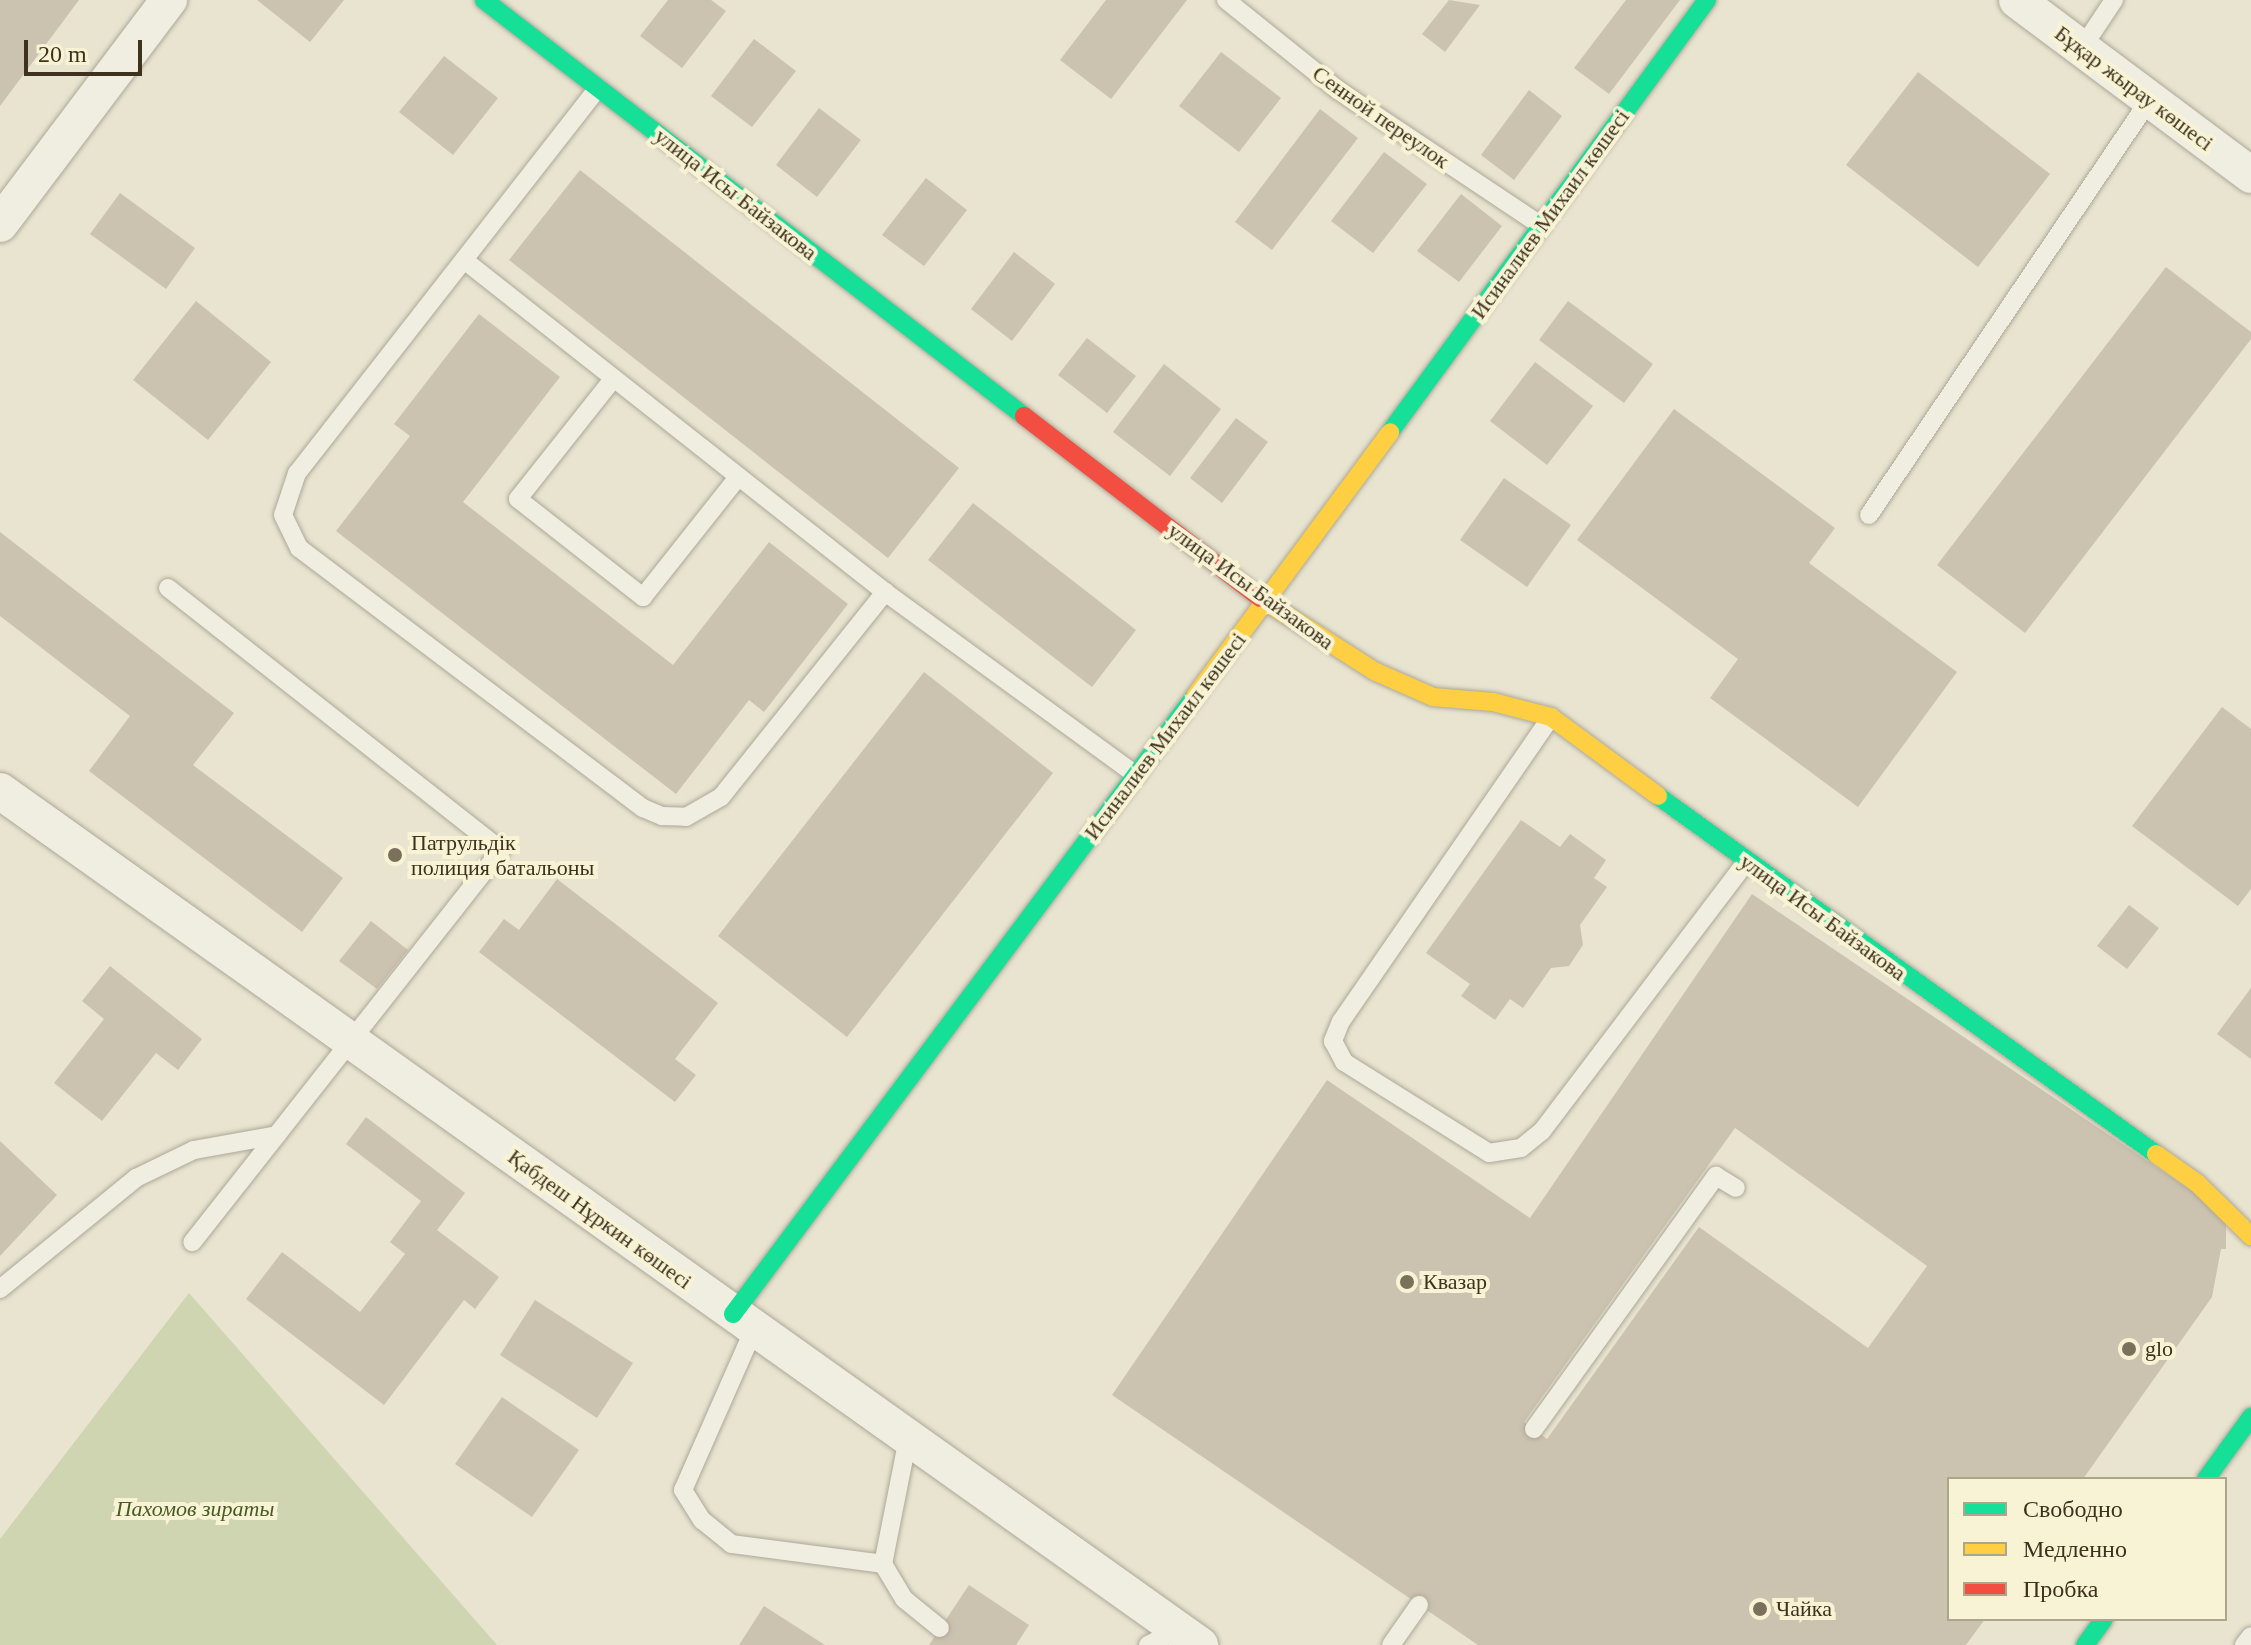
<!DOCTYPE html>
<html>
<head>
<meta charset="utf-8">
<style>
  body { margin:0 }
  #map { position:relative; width:2251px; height:1645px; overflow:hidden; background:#e8e4d0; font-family:Georgia,serif }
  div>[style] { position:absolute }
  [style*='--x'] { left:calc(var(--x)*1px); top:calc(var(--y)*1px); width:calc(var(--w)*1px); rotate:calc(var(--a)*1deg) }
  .cemetery>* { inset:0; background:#cfd4b1 }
  .building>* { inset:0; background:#ccc2b0 }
  .roads { filter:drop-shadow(0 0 2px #ada898) drop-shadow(0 0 2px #ada898) }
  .lane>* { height:18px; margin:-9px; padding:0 9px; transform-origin:9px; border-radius:9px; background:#f0ede1 }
  .street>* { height:36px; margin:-18px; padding:0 18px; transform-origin:18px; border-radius:18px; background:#f0ede1 }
  .fast>* { height:18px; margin:-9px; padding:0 9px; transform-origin:9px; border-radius:9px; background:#16e098 }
  .slow>* { height:18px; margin:-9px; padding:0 9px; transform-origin:9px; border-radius:9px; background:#ffcf43 }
  .jam>* { height:18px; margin:-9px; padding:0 9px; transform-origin:9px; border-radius:9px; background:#f24e42 }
  .dots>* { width:22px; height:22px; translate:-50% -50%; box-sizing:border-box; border:4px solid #f9f3d5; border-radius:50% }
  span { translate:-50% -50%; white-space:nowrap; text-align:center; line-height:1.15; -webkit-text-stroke:8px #f9f3d5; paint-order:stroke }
  .street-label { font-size:22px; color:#3e321e }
  .poi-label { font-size:22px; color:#3e321e }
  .left { translate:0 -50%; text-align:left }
  .park-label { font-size:22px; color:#465c23; font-style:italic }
  .legend { position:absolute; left:1947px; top:1477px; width:280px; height:144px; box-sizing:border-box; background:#f9f3d5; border:2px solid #aea68c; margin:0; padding:10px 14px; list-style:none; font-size:24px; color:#3e321e }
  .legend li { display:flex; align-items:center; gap:16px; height:40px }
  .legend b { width:40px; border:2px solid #aea68c }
  .scale { position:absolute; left:24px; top:40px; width:118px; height:36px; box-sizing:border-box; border:4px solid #3e321e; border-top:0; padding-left:10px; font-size:24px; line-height:28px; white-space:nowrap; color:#3e321e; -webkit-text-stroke:6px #f9f3d5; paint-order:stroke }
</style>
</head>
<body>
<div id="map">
  <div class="cemetery">
    <div style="clip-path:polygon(189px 1293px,497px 1645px,0 1645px,0 1539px)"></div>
  </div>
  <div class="building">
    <div style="clip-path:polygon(0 0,79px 0,0 106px)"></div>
    <div style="clip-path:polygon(257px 0,344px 0,310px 42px)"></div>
    <div style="clip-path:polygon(668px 0,711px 0,726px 11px,682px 68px,640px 36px)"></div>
    <div style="clip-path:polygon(1106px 0,1187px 0,1111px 99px,1060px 60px)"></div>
    <div style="clip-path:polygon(1449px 0,1480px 5px,1445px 52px,1422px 34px)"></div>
    <div style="clip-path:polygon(1626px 0,1680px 0,1609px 94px,1574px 68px)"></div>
    <div style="clip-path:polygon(754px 39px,796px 71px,752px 127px,711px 96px)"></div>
    <div style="clip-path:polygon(1221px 52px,1281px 98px,1239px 152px,1179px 106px)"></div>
    <div style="clip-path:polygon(444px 56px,498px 98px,453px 155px,399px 112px)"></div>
    <div style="clip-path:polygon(1918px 72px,2050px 174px,1978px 267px,1846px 165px)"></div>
    <div style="clip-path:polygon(1529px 90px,1562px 116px,1514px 180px,1481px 155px)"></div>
    <div style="clip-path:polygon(819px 108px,861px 140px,817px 197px,776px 165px)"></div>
    <div style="clip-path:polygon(1320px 109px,1358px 138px,1272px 250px,1235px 222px)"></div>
    <div style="clip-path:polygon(1384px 152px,1427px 184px,1373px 253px,1331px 221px)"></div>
    <div style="clip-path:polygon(580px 170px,959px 468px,888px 558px,509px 260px)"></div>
    <div style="clip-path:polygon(926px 178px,967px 210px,924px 266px,882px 235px)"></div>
    <div style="clip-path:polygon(120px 193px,195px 248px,166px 289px,90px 234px)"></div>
    <div style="clip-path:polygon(1461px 194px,1502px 226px,1459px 282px,1417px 251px)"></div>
    <div style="clip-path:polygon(1014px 252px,1055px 284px,1012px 341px,971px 309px)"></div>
    <div style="clip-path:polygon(2166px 267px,2251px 332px,2251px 339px,2025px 633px,1937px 565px)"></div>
    <div style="clip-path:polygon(196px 301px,271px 362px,208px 440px,133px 380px)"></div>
    <div style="clip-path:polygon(1568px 301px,1653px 364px,1624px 403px,1539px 340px)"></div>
    <div style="clip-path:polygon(479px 314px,560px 377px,463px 502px,673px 665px,769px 542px,848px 604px,764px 712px,749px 700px,676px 794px,336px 531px,410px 436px,394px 424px)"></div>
    <div style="clip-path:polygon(1087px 338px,1136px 376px,1107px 413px,1058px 375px)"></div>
    <div style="clip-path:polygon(1535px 362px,1593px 406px,1547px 465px,1490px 421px)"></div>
    <div style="clip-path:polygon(1164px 364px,1221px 409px,1170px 476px,1113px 432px)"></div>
    <div style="clip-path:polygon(1674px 409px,1835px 528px,1809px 563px,1957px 672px,1858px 807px,1710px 698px,1738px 659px,1577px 540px)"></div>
    <div style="clip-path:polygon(1236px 418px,1268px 442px,1222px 503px,1190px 478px)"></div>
    <div style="clip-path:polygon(1504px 478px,1571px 525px,1527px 587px,1460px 540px)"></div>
    <div style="clip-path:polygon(973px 503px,1136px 630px,1092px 687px,928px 560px)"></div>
    <div style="clip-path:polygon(0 532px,234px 713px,193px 765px,343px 878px,302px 932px,89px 771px,130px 716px,0 616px)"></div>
    <div style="clip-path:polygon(924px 672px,1053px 773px,847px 1037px,718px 936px)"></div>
    <div style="clip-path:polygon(2222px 707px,2251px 729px,2251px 889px,2238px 906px,2132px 826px)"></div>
    <div style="clip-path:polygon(1521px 820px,1560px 847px,1570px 834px,1606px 860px,1594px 878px,1607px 887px,1580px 925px,1583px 945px,1569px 966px,1551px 968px,1523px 1008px,1510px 999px,1495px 1020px,1461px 996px,1470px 984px,1426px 953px)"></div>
    <div style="clip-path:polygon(557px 879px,718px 1003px,675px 1059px,696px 1075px,675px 1102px,479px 952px,504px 919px,519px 930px)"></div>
    <div style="clip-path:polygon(evenodd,1752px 894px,2226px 1214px,2226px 1249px,2221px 1249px,2212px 1297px,2083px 1479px,1949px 1479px,1949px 1619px,1985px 1619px,1966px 1645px,1478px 1645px,1112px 1395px,1327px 1080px,1530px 1218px,1752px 894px,1735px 1128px,1927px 1266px,1868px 1348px,1699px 1227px,1547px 1439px,1524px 1422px,1735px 1128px)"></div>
    <div style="clip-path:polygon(2129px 905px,2159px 928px,2127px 969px,2097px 946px)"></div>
    <div style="clip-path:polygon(371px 921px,408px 950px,377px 989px,339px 961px)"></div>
    <div style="clip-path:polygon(110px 966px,202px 1039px,178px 1070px,156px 1053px,102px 1121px,54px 1083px,104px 1019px,82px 1001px)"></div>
    <div style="clip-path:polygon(2251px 988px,2251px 1059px,2217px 1034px)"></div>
    <div style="clip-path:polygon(366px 1117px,465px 1193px,437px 1230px,499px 1277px,475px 1309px,464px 1300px,384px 1405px,246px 1299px,282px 1252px,360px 1312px,405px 1254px,390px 1242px,421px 1201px,346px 1144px)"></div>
    <div style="clip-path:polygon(0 1141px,57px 1195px,0 1256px)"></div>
    <div style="clip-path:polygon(535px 1300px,633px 1363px,597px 1418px,500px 1355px)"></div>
    <div style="clip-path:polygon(502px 1397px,579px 1450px,532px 1517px,455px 1464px)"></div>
    <div style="clip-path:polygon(969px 1585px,1029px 1625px,1016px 1645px,929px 1645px)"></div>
    <div style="clip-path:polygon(764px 1606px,825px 1645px,739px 1645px)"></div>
  </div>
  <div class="roads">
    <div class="lane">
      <div style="--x:1226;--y:0;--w:144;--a:38.8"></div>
      <div style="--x:1338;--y:90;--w:245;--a:33.7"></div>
      <div style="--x:2082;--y:48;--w:58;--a:-56.3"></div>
      <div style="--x:598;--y:88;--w:489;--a:128"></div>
      <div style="--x:297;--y:473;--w:44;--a:108.4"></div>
      <div style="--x:283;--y:515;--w:37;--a:64"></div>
      <div style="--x:299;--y:548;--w:431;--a:37.1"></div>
      <div style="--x:643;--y:808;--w:21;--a:23"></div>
      <div style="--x:662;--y:816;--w:24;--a:2"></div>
      <div style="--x:686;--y:817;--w:40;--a:-29.7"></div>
      <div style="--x:721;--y:797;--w:263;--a:-51.3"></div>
      <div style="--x:885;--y:592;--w:311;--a:36.1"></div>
      <div style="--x:464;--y:260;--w:536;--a:38.26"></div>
      <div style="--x:613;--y:379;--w:153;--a:128.4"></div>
      <div style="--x:518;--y:499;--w:159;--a:38.1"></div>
      <div style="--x:643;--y:597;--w:153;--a:-51.6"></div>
      <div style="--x:1869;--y:515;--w:502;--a:-55.96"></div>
      <div style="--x:168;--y:588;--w:424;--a:38.2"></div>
      <div style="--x:501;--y:850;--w:499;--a:128.2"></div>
      <div style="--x:1551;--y:717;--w:369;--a:124.6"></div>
      <div style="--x:1341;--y:1021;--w:22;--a:112"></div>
      <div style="--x:1333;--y:1041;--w:24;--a:62"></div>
      <div style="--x:1344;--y:1062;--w:171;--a:32.1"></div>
      <div style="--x:1489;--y:1153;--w:32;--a:-9"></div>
      <div style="--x:1521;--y:1148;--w:27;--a:-39"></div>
      <div style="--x:1542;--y:1131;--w:339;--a:-52.8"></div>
      <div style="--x:0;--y:1289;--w:176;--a:-39.2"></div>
      <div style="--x:136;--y:1178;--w:64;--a:-25.8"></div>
      <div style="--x:194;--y:1150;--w:84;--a:-10.2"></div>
      <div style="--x:754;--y:1329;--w:176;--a:113.8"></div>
      <div style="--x:683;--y:1490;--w:36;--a:58"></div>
      <div style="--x:702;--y:1520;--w:38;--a:39"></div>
      <div style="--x:732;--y:1544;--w:152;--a:7.5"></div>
      <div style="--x:1534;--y:1429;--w:312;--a:-54.3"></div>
      <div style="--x:1716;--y:1176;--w:23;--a:31"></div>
      <div style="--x:908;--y:1438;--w:128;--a:101.2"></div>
      <div style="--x:883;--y:1564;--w:41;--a:59"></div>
      <div style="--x:904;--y:1599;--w:46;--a:38.9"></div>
      <div style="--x:1148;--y:1645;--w:34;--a:-27"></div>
      <div style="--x:1391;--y:1645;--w:49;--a:-55"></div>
      <div style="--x:2244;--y:1645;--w:11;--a:-52"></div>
    </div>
    <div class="street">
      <div style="--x:2017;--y:0;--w:292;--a:36.8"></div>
      <div style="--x:0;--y:224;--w:281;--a:-53"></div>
      <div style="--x:0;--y:791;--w:1473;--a:35.44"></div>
    </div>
    <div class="fast">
      <div style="--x:484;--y:0;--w:682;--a:37.61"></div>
      <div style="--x:1390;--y:432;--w:536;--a:-53.73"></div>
      <div style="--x:1658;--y:796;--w:613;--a:35.71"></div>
      <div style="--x:733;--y:1314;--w:772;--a:-53.22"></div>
      <div style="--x:2206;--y:1479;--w:77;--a:-54"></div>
      <div style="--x:2085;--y:1645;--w:32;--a:-54"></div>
    </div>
    <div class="slow">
      <div style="--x:1260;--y:598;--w:135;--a:32.6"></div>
      <div style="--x:1374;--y:671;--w:64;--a:23.8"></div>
      <div style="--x:1433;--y:697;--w:60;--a:4.8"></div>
      <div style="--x:1493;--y:702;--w:60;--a:14.5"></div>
      <div style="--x:1551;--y:717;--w:133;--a:36.4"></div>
      <div style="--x:1195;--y:696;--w:328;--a:-53.5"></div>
      <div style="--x:2156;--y:1154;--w:50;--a:35.3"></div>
      <div style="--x:2197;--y:1183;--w:76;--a:44.5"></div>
    </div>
    <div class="jam">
      <div style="--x:1024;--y:416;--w:298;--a:37.6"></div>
    </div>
  </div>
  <div class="dots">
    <div style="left:395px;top:855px;background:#7a705c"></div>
    <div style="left:1407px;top:1282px;background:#7a705c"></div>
    <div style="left:2129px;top:1349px;background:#7a705c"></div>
    <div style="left:1760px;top:1609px;background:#7a705c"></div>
  </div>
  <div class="street-label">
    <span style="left:2134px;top:88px;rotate:37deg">Бұқар жырау көшесі</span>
    <span style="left:1381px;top:117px;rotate:35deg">Сенной переулок</span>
    <span style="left:736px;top:194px;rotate:38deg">улица Исы Байзакова</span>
    <span style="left:1550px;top:214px;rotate:-54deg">Исиналиев Михаил көшесі</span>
    <span style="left:1251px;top:586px;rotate:36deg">улица Исы Байзакова</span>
    <span style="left:1165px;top:736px;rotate:-53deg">Исиналиев Михаил көшесі</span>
    <span style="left:1823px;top:917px;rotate:36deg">улица Исы Байзакова</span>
    <span style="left:600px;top:1219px;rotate:36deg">Қабдеш Нұркин көшесі</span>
  </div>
  <div class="poi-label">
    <span class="left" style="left:411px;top:855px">Патрульдік<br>полиция батальоны</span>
    <span class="left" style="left:1423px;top:1282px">Квазар</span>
    <span class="left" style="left:2145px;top:1349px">glo</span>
    <span class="left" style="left:1776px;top:1609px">Чайка</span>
  </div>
  <div class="park-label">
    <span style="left:195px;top:1509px">Пахомов зираты</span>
  </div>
  <ul class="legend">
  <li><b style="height:10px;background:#16e098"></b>Свободно</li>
  <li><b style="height:10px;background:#ffcf43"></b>Медленно</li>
  <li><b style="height:10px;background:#f24e42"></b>Пробка</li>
  </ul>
  <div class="scale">20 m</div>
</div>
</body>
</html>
